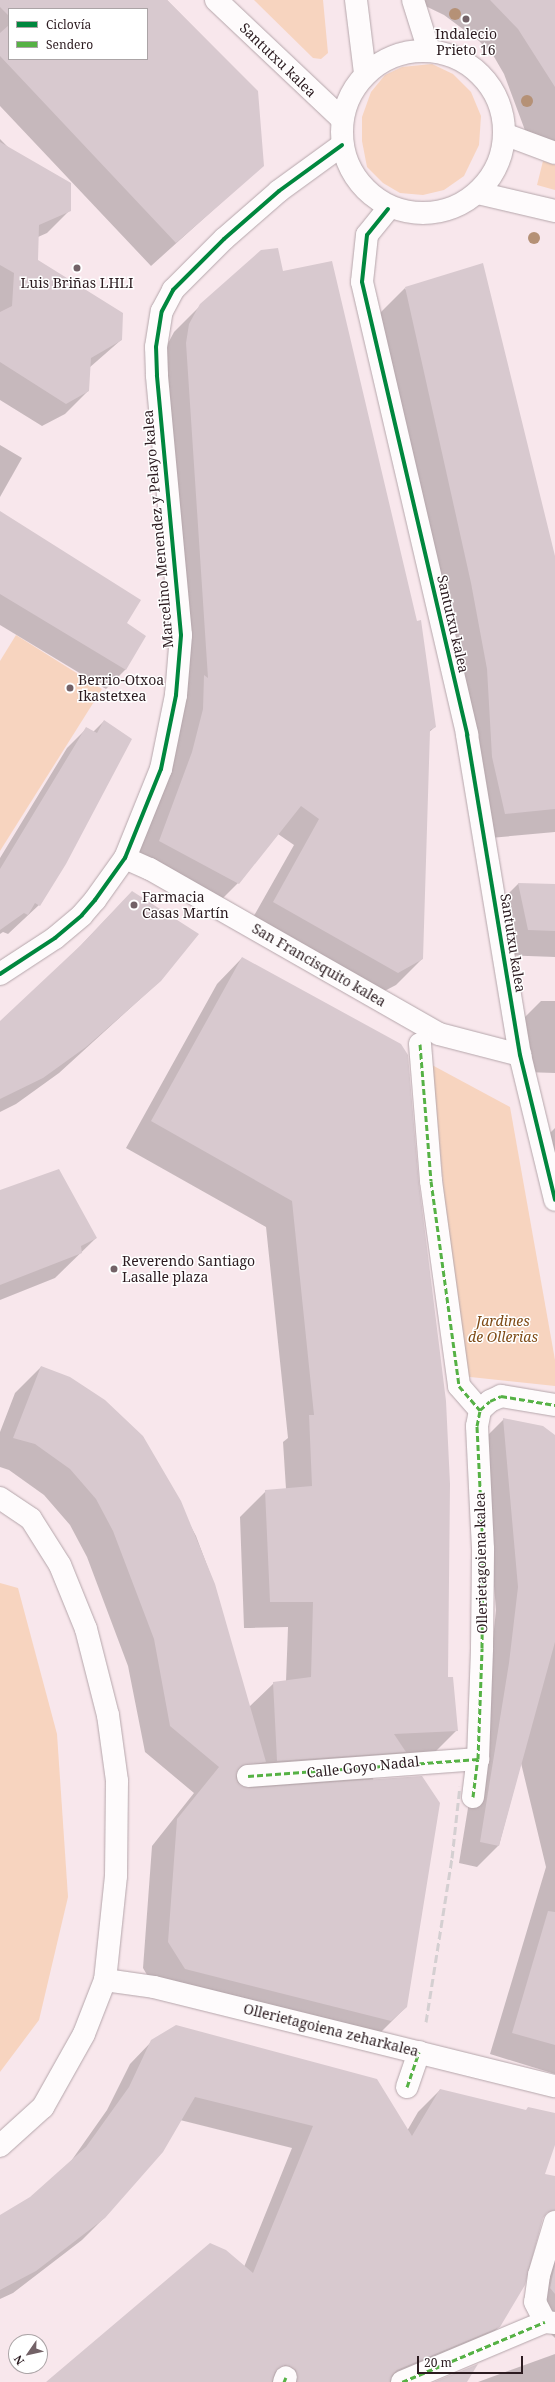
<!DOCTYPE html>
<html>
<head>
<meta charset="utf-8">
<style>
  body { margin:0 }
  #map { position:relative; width:555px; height:2382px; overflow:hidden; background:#f8e7ec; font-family:"Noto Serif",serif }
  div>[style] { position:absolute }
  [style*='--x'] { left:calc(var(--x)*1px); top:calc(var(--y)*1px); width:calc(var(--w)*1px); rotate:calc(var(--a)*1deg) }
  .green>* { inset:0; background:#f7d4bf }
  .shadow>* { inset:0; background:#0003 }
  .building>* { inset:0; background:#d8c9cf }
  .roads { filter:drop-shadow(0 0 1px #b5a6ab) drop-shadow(0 0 1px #b5a6ab) }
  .street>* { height:22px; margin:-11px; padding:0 11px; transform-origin:11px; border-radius:11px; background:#fefbfc }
  .street>.ring { margin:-11px; padding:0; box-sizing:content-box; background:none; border:22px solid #fefbfc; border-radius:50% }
  .rail>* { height:3px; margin-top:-1.5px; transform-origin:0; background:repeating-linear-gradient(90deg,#d4cfd1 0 8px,transparent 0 12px) }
  .quiet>* { height:3px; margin-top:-1.5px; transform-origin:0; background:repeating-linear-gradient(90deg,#56b145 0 6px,transparent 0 9px) }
  .cycleway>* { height:4px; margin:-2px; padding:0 2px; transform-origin:2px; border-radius:2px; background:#00873e }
  .trees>* { width:12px; height:12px; margin:-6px; border-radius:50%; background:#b59176 }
  .dots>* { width:11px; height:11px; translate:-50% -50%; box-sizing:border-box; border:2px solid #fff; border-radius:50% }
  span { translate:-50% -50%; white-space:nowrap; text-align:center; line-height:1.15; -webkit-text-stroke:3px #fff; paint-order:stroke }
  .poi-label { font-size:14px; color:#2c1b20 }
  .left { translate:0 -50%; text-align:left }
  .street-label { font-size:14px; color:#2c1b20 }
  .park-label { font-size:14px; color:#7e4a15; font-style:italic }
  .legend { position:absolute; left:8px; top:8px; width:140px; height:52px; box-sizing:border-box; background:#fff; border:1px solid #aba4a6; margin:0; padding:5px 7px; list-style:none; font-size:12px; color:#2c1b20 }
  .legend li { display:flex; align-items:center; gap:8px; height:20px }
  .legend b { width:20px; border:1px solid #aba4a6 }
  .north { position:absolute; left:8px; top:2334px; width:40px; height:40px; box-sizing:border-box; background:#fff; border:1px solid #aba4a6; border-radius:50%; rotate:236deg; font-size:11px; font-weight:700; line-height:16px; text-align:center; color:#2c1b20 }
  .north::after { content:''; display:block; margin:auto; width:14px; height:18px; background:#736267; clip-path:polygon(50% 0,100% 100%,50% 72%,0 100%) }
  .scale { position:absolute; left:417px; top:2356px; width:106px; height:18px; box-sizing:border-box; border:2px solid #2c1b20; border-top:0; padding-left:5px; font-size:12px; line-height:14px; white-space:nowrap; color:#2c1b20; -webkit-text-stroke:3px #fff; paint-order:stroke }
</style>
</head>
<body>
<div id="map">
  <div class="green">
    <div style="clip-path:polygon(254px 0,323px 0,328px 53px,321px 59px,313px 58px)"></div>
    <div style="clip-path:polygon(432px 64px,453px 74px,471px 92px,481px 116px,479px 145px,464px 176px,444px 190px,423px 195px,400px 193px,383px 183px,367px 167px,362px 141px,362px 117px,371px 92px,385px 75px,402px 67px)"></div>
    <div style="clip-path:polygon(543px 161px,555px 165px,555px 190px,537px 185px)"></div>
    <div style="clip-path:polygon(16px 635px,102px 689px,0 851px,0 661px)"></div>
    <div style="clip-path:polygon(432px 1065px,510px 1107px,555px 1360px,555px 1386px,461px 1376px)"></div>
    <div style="clip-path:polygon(0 1583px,18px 1588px,57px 1734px,68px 1897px,39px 2020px,0 2072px)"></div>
  </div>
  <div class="shadow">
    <div style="clip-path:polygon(evenodd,0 0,167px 0,257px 91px,263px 165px,151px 266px,0 106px,0 0,9px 9px,147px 9px,147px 59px,9px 59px,9px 9px)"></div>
    <div style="clip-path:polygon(555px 0,555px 142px,526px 133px,504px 74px,493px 55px,479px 41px,444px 15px,413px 0)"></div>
    <div style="clip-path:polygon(0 139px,70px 210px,47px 233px,38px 237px,37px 261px,121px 340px,89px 368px,88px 391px,65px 414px,42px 426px,0 400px)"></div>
    <div style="clip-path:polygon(282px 272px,435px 727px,428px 733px,422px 959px,396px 985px,371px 998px,247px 928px,294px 845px,278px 834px,238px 883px,212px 909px,134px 867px,177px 736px,164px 351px,174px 332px,201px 305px)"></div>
    <div style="clip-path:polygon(405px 288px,555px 560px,555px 832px,479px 839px,379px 314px)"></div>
    <div style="clip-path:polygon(0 445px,22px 458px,0 497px)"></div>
    <div style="clip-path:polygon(0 512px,125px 623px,126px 669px,106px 689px,0 625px)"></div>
    <div style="clip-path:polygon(104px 721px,65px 863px,39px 905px,8px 934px,3px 932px,0 934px,0 858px,67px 748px,87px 728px,93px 732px)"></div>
    <div style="clip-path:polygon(518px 884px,555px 885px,555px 957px,502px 955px,492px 910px)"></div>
    <div style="clip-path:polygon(132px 892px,161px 980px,59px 1073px,16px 1104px,0 1112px,0 1024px,65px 962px)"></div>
    <div style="clip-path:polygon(evenodd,242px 958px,447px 1678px,457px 1730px,431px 1756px,398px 1758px,379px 1777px,373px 1778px,406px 2007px,380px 2033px,159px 1995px,143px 1968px,152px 1846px,194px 1793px,145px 1752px,128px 1666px,87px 1557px,70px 1525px,44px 1495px,9px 1470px,0 1467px,0 1432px,15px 1393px,41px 1367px,143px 1437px,196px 1536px,214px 1584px,249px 1707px,274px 1683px,286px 1681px,288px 1627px,244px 1628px,240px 1517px,266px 1491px,286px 1489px,283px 1442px,288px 1438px,266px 1227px,126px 1148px,217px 984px,242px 958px,251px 1776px,251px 1787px,242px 1788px,240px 1786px,251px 1776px)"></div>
    <div style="clip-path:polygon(541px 1001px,555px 1001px,555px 1073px,524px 1072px,515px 1027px)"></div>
    <div style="clip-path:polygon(555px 1128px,555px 1190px,539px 1144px)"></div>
    <div style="clip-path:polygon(0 1191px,96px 1238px,55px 1278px,0 1300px)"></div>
    <div style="clip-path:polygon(504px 1419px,555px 1436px,555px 2074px,490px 2054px,546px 1867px,521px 1763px,499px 1845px,477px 1867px,459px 1863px,488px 1686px,496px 1610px,482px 1441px)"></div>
    <div style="clip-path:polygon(152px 2041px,407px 2131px,418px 2112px,440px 2090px,525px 2111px,555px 2114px,555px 2141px,523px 2239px,499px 2327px,477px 2349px,398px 2382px,48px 2382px,244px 2267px,292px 2148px,180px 2120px,104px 2218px,82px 2240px,13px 2293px,0 2299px,0 2217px,31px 2198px,69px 2164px,107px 2110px,130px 2064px)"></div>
    <div style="clip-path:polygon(555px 2223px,555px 2338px,528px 2311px)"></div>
    <div style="clip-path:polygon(555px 2354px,555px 2382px,478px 2382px)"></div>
  </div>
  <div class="building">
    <div style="clip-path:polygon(0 0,167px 0,258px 91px,264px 166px,176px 243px,0 56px,0 33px,9px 25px,9px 59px,147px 59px,147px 9px,9px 9px,9px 16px,0 7px)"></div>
    <div style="clip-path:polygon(490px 0,555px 0,555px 87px,518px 29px)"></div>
    <div style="clip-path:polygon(0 142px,71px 183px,71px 211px,39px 225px,38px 260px,123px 313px,122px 340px,91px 358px,89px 391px,66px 404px,0 362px,0 312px,12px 306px,14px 273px,0 265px)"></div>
    <div style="clip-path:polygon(278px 248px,283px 271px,332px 261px,417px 621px,421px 620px,436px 727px,430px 730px,423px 959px,398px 973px,273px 902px,319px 819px,301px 806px,239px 884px,159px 841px,192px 752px,203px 709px,204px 675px,208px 678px,186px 343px,189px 324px,200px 304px,261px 250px)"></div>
    <div style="clip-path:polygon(483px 263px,555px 556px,555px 809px,505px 814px,492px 757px,487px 669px,471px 583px,405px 287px)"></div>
    <div style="clip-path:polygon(0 511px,141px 600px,127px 623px,146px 636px,126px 670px,0 594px)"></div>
    <div style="clip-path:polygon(104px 720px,132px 739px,66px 864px,40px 906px,35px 903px,28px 915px,24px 913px,0 930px,0 869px,86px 727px,97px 733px)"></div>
    <div style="clip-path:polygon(518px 883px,555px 884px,555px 931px,528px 930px)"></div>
    <div style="clip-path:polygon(132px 891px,199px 934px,161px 981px,86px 1047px,43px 1078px,0 1099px,0 1021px,81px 945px)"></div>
    <div style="clip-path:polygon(242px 957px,401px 1044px,408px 1055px,419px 1183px,446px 1401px,450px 1484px,448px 1677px,453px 1677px,458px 1731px,394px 1734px,406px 1752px,277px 1761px,273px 1682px,311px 1677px,313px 1602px,270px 1602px,265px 1490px,312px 1486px,309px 1415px,314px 1415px,292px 1201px,151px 1121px)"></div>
    <div style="clip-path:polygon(59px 1169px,97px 1238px,81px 1246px,82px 1253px,0 1285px,0 1190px)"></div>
    <div style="clip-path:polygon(41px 1366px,70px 1377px,105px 1400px,143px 1436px,181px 1501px,215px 1584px,266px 1762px,241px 1766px,236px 1777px,238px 1783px,249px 1788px,422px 1776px,440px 1803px,407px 2007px,391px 2021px,185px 1969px,168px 1942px,177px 1819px,219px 1767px,170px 1726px,154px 1639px,113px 1531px,96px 1499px,70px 1469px,35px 1444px,13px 1438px)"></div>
    <div style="clip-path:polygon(503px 1418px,543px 1426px,555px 1435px,555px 1642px,499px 1846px,480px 1842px,509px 1663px,518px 1587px)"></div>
    <div style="clip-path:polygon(548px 1911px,555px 1912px,555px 2045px,512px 2033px)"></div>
    <div style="clip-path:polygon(176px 2025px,377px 2079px,412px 2136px,440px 2089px,526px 2110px,528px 2107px,555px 2113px,555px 2145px,545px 2174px,555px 2176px,555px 2210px,547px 2213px,543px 2218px,525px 2285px,500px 2327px,397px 2370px,392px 2375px,390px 2382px,297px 2382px,296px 2370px,285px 2365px,275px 2372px,272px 2382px,46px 2382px,210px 2243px,226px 2250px,253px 2273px,313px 2126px,195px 2097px,163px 2152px,105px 2218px,36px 2271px,0 2290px,0 2215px,30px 2197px,86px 2147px,129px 2087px,151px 2040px)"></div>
    <div style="clip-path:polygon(555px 2265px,555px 2294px,550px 2288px)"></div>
    <div style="clip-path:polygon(478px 2364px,467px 2382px,434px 2382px)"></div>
  </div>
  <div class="roads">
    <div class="street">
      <div style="--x:216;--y:0;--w:173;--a:43.4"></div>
      <div style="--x:356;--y:0;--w:74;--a:83"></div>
      <div style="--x:413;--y:0;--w:53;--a:72.6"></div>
      <div class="ring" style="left:342px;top:51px;width:140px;height:140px"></div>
      <div style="--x:504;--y:134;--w:54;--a:20.4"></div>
      <div style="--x:478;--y:193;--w:79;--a:13.2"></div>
      <div style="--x:388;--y:209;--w:33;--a:129"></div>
      <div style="--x:367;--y:235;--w:47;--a:96.1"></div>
      <div style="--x:362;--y:282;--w:465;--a:76.9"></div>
      <div style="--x:467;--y:735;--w:324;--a:80.6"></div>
      <div style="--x:520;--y:1055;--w:149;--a:76.4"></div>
      <div style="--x:125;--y:858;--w:27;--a:24"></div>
      <div style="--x:150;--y:869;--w:333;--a:29.7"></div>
      <div style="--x:439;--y:1034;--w:84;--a:14.5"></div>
      <div style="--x:0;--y:974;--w:66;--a:-33.2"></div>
      <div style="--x:55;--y:938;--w:35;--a:-40"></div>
      <div style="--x:82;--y:915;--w:20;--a:-49"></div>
      <div style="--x:95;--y:900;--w:52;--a:-54.5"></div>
      <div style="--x:125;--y:858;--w:96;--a:-68"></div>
      <div style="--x:161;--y:769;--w:76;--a:-78.5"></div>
      <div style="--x:176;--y:695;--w:60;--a:-85.2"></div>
      <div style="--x:181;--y:635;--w:261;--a:-95.3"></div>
      <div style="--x:157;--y:375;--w:28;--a:-92"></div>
      <div style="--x:156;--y:347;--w:36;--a:-81"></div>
      <div style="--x:162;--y:311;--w:24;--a:-62"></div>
      <div style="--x:173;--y:290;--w:72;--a:-45"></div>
      <div style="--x:224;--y:239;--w:73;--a:-41.1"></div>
      <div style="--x:279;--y:191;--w:78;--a:-36.1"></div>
      <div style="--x:420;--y:1044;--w:137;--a:85.4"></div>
      <div style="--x:431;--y:1181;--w:207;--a:82.2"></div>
      <div style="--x:459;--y:1386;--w:32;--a:49"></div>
      <div style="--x:0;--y:1498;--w:37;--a:34"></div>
      <div style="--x:31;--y:1519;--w:54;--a:57.8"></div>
      <div style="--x:60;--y:1565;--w:69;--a:67.9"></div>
      <div style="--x:86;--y:1629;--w:89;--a:75.7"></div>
      <div style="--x:108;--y:1715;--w:67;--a:82.2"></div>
      <div style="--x:117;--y:1781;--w:95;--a:90.6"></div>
      <div style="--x:116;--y:1876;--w:105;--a:96"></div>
      <div style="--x:105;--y:1980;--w:58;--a:111.3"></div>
      <div style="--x:84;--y:2034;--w:84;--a:119.3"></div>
      <div style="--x:43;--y:2107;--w:58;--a:137.8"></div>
      <div style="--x:248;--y:1776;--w:231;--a:-4.2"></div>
      <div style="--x:473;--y:1797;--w:38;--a:-83"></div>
      <div style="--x:478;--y:1759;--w:111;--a:-87.9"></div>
      <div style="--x:482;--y:1648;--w:99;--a:-89.4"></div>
      <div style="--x:483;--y:1549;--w:123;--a:-92.8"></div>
      <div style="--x:477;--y:1426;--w:16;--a:-79"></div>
      <div style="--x:480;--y:1410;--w:13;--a:-42"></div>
      <div style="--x:490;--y:1401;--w:12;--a:-24"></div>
      <div style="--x:501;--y:1396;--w:55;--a:9.5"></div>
      <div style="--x:105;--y:1980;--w:49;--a:8.1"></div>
      <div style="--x:154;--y:1987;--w:413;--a:13.9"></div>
      <div style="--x:407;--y:2087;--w:37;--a:-71"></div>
      <div style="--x:555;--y:2222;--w:55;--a:106.8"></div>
      <div style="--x:539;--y:2275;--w:27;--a:98"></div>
      <div style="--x:535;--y:2302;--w:22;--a:63"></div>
      <div style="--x:545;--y:2322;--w:10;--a:6"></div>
      <div style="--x:284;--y:2382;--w:5;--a:-68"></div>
      <div style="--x:402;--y:2382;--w:155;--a:-22.8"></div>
    </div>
  </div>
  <div class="rail">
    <div style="--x:426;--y:2022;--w:166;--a:-81"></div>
    <div style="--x:452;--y:1858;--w:72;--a:-83.7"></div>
  </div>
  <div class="quiet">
    <div style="--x:420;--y:1044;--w:137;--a:85.4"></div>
    <div style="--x:431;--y:1181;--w:207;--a:82.2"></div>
    <div style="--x:459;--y:1386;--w:32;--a:49"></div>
    <div style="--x:248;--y:1776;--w:231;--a:-4.2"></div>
    <div style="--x:473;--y:1797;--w:38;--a:-83"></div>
    <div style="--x:478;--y:1759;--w:111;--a:-87.9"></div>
    <div style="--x:482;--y:1648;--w:99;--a:-89.4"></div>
    <div style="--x:483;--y:1549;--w:123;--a:-92.8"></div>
    <div style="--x:477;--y:1426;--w:16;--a:-79"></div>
    <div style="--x:480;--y:1410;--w:13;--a:-42"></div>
    <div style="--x:490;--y:1401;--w:12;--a:-24"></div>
    <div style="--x:501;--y:1396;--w:55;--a:9.5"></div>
    <div style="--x:407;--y:2087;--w:37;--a:-71"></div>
    <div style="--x:284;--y:2382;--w:5;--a:-68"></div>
    <div style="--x:402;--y:2382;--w:155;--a:-22.8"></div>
  </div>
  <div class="cycleway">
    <div style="--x:388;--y:209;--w:33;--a:129"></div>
    <div style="--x:367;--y:235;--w:47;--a:96.1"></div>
    <div style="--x:362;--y:282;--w:465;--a:76.9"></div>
    <div style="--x:467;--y:735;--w:324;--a:80.6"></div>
    <div style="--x:520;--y:1055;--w:149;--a:76.4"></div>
    <div style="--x:0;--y:974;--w:66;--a:-33.2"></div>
    <div style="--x:55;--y:938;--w:35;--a:-40"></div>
    <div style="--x:82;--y:915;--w:20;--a:-49"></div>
    <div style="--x:95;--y:900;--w:52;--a:-54.5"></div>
    <div style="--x:125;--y:858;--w:96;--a:-68"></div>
    <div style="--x:161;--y:769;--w:76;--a:-78.5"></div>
    <div style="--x:176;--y:695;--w:60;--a:-85.2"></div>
    <div style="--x:181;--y:635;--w:261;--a:-95.3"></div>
    <div style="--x:157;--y:375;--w:28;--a:-92"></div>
    <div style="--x:156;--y:347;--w:36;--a:-81"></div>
    <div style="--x:162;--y:311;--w:24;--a:-62"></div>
    <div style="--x:173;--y:290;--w:72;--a:-45"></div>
    <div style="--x:224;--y:239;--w:73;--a:-41.1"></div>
    <div style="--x:279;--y:191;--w:78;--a:-36.1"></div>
  </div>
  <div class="trees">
    <div style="left:455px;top:14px"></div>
    <div style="left:527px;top:101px"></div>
    <div style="left:534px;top:238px"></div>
  </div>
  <div class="dots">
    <div style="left:466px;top:19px;background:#736267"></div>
    <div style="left:77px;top:268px;background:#736267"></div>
    <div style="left:70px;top:688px;background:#736267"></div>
    <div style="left:134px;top:905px;background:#736267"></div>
    <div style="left:114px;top:1269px;background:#736267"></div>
  </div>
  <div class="poi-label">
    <span style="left:466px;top:42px">Indalecio<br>Prieto 16</span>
    <span style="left:77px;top:283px">Luis Briñas LHLI</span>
    <span class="left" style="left:78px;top:688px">Berrio-Otxoa<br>Ikastetxea</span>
    <span class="left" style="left:142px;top:905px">Farmacia<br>Casas Martín</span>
    <span class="left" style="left:122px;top:1269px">Reverendo Santiago<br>Lasalle plaza</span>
  </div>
  <div class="street-label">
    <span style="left:278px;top:60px;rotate:44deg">Santutxu kalea</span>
    <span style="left:158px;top:529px;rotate:-95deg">Marcelino Menendez y Pelayo kalea</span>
    <span style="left:453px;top:624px;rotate:77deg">Santutxu kalea</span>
    <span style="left:513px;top:943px;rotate:81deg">Santutxu kalea</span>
    <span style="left:319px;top:965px;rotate:30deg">San Francisquito kalea</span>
    <span style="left:481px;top:1563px;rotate:-91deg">Ollerietagoiena kalea</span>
    <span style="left:363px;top:1767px;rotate:-6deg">Calle Goyo Nadal</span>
    <span style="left:331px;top:2030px;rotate:14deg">Ollerietagoiena zeharkalea</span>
  </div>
  <div class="park-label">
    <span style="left:503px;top:1329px">Jardines<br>de Ollerias</span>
  </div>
  <ul class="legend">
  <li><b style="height:5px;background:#00873e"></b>Ciclovía</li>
  <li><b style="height:5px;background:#56b145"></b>Sendero</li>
  </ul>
  <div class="north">N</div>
  <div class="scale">20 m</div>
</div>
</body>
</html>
